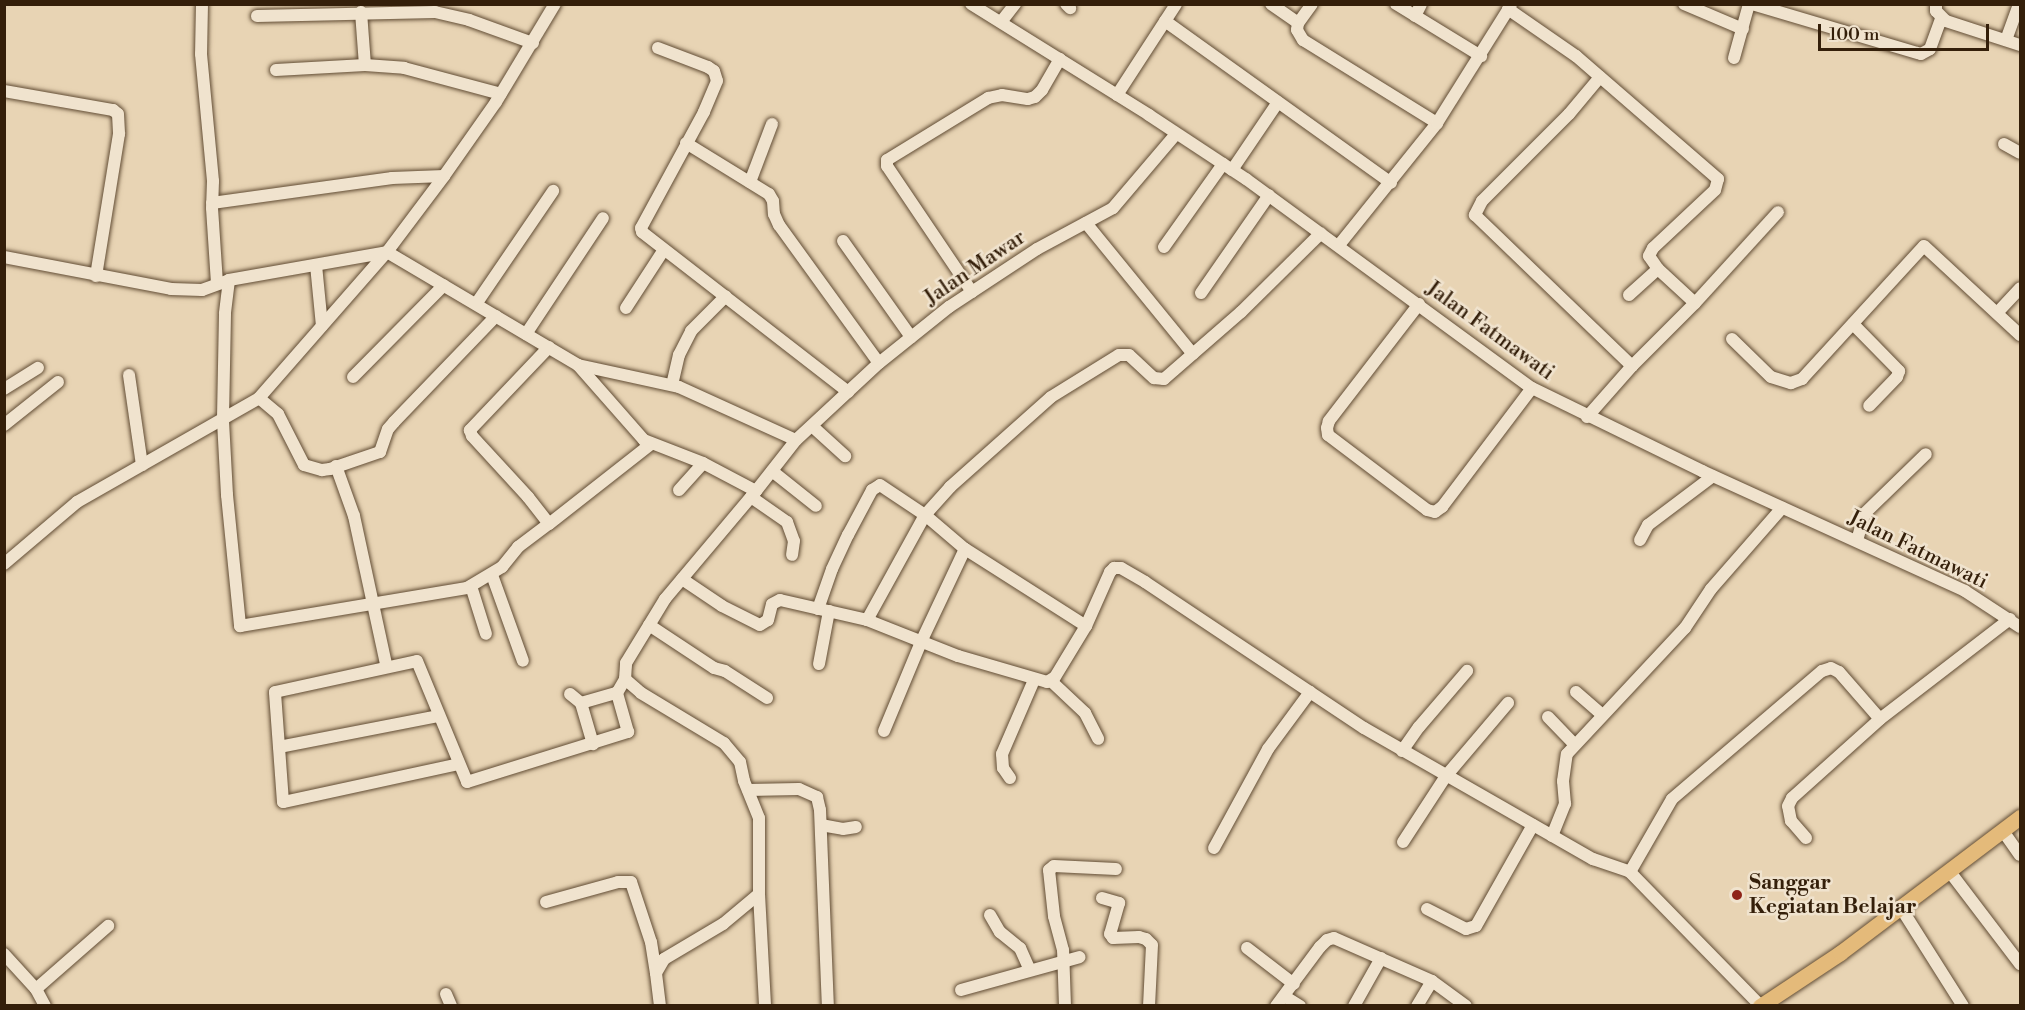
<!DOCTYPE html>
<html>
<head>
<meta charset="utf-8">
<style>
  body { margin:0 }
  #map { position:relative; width:2025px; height:1010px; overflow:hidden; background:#e8d4b4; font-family:"Libre Bodoni",serif }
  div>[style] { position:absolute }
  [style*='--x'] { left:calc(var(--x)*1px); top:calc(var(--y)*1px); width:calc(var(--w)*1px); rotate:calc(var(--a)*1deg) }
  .roads { filter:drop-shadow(0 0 2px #614c34) drop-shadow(0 0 2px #614c34) }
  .minor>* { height:12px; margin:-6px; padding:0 6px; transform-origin:6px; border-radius:6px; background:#f0e3ce }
  .major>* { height:15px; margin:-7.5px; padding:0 7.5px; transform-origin:7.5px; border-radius:7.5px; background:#e4ba7a }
  .dots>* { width:16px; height:16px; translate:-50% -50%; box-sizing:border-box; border:3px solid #f0e3ce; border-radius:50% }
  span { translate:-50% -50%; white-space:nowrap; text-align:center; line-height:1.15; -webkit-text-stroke:5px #f0e3ce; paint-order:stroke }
  .street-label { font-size:21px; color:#341f0a }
  .poi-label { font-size:21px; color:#341f0a; font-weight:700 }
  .left { translate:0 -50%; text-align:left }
  .frame { position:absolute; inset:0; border:6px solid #341f0a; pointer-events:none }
  .scale { position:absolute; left:1818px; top:24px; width:171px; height:27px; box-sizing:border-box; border:3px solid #341f0a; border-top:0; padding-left:8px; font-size:18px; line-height:21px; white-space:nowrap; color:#341f0a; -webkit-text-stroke:4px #f0e3ce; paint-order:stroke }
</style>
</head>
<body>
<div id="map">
  <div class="roads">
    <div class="minor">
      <div style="--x:202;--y:4;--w:50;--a:91.1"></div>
      <div style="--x:201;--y:54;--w:128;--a:84.6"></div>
      <div style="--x:213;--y:181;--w:27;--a:92"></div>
      <div style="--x:212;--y:208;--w:76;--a:86.2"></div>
      <div style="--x:971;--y:4;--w:210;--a:31.9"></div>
      <div style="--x:1149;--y:115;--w:116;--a:33.4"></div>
      <div style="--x:1246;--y:179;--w:354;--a:36.2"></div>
      <div style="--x:1532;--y:388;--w:189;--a:26"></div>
      <div style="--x:1702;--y:471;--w:289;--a:24.5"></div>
      <div style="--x:1965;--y:591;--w:66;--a:33.2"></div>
      <div style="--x:1066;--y:4;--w:6;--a:45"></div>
      <div style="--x:1271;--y:4;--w:33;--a:35"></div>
      <div style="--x:1312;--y:4;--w:24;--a:126"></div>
      <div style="--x:1298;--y:23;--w:7;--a:98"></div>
      <div style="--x:1297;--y:30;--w:12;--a:59"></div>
      <div style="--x:1303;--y:40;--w:158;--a:31.8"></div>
      <div style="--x:1396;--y:4;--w:100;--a:31.5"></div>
      <div style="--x:1684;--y:4;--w:64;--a:23"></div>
      <div style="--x:1752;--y:4;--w:176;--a:16.5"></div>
      <div style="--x:1921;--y:54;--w:10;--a:-29"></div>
      <div style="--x:1930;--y:49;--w:33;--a:-70"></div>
      <div style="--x:1936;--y:4;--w:7;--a:90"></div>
      <div style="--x:1936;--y:11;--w:14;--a:45"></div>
      <div style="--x:1946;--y:21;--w:78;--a:18"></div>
      <div style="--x:1508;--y:9;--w:83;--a:34.7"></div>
      <div style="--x:1576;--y:56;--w:188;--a:40.9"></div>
      <div style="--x:1718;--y:179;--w:11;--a:105"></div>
      <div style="--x:1715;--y:190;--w:85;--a:136.9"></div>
      <div style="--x:1653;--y:248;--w:9;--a:117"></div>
      <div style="--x:1649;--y:256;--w:16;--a:55"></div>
      <div style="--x:1658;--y:269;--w:50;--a:42.6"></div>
      <div style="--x:1695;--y:303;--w:89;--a:135"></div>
      <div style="--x:1632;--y:366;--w:68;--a:131.4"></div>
      <div style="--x:361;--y:12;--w:53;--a:85.7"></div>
      <div style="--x:257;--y:16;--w:178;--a:-1.3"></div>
      <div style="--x:435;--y:12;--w:35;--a:13"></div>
      <div style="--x:469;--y:20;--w:68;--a:19.8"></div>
      <div style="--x:1415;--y:16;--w:13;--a:-63"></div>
      <div style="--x:1165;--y:21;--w:278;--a:35.6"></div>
      <div style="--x:1001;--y:22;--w:23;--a:-52"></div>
      <div style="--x:2006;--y:40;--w:38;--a:-70"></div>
      <div style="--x:658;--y:48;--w:53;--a:20.8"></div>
      <div style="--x:708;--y:67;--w:7;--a:34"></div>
      <div style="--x:714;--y:71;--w:10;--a:73"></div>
      <div style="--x:717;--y:81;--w:34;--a:113"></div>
      <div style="--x:704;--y:112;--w:132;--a:118.5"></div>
      <div style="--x:641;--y:228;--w:4;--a:76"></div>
      <div style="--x:642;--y:232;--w:261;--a:37.8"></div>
      <div style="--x:1734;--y:58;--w:56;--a:-74.5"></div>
      <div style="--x:276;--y:70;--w:89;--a:-3.2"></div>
      <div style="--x:365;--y:65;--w:39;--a:4"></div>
      <div style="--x:404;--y:68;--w:100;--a:15"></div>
      <div style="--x:1600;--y:77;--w:48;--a:130"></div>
      <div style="--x:1569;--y:114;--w:123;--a:135"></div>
      <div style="--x:1482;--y:201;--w:16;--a:117"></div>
      <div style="--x:1475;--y:215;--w:218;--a:43.9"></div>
      <div style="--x:4;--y:91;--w:111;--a:9.9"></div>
      <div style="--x:113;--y:110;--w:6;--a:39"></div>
      <div style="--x:118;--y:114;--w:20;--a:87"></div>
      <div style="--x:119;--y:134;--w:144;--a:99.2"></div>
      <div style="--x:1117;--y:95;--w:108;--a:-57"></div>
      <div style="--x:686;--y:143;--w:97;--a:31.6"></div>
      <div style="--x:769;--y:194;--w:8;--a:60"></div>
      <div style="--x:773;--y:201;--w:13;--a:86"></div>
      <div style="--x:774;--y:214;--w:12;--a:66"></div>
      <div style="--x:779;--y:225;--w:170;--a:54.1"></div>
      <div style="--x:2004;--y:144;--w:18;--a:29"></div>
      <div style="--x:1232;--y:170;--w:82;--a:-55.9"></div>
      <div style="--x:750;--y:182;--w:62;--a:-69.2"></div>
      <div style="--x:212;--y:203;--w:182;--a:-7.9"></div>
      <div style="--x:392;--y:178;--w:52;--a:-2.2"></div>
      <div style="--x:1086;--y:223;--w:169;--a:50.8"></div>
      <div style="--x:843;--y:241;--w:118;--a:54.7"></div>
      <div style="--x:1339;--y:245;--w:156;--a:-51.2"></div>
      <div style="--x:1437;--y:123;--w:139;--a:-57.9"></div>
      <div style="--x:1164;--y:247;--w:102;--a:-54.6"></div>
      <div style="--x:4;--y:257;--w:170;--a:10.8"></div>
      <div style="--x:171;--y:289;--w:31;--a:2"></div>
      <div style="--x:202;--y:290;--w:29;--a:-20"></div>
      <div style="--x:229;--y:280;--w:160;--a:-10"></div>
      <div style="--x:387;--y:252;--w:222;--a:30.6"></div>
      <div style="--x:578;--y:365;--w:100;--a:48.7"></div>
      <div style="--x:644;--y:440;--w:63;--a:21.3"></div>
      <div style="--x:703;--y:463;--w:60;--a:27.8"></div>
      <div style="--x:756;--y:491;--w:65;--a:-51.9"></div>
      <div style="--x:796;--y:440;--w:113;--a:-42.9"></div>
      <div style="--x:879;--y:363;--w:90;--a:-38.7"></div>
      <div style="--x:949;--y:307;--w:105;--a:-33.4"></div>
      <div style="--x:1037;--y:249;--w:86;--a:-28.3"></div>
      <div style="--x:1113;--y:208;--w:97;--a:-49.6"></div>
      <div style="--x:316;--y:265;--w:61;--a:84.4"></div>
      <div style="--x:229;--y:280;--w:34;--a:97"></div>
      <div style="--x:225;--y:314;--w:107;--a:91.1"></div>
      <div style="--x:223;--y:421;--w:74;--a:86.9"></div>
      <div style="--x:227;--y:495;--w:132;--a:84.3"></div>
      <div style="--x:240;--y:626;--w:230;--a:-9.5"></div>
      <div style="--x:467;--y:588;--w:41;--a:-31"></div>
      <div style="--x:502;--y:567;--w:26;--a:-51"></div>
      <div style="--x:518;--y:547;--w:39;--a:-37"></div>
      <div style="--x:972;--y:292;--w:152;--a:-124"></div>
      <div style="--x:887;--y:166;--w:6;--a:-90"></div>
      <div style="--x:887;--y:160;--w:119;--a:-31.5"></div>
      <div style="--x:988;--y:98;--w:14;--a:-12"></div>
      <div style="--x:1002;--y:95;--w:26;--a:9"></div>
      <div style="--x:1028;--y:99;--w:7;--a:-16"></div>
      <div style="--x:1035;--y:97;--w:10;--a:-45"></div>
      <div style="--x:1042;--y:90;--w:36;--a:-60"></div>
      <div style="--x:1201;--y:293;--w:119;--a:-55.2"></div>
      <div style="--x:1629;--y:295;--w:39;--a:-42"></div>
      <div style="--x:1695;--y:303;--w:123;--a:-47.6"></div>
      <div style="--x:476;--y:304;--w:137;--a:-55.7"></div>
      <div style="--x:1419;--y:304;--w:148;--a:127.6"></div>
      <div style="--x:1329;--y:421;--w:7;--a:106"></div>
      <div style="--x:1327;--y:428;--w:7;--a:82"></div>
      <div style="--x:1328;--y:435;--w:124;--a:37.1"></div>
      <div style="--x:1427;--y:510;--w:8;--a:14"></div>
      <div style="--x:1435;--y:512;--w:9;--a:-36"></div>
      <div style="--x:1442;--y:507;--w:149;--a:-52.9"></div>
      <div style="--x:626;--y:308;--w:68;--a:-57"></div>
      <div style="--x:1997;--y:313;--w:34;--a:-47"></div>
      <div style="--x:1853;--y:324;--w:66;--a:45.6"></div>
      <div style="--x:1899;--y:371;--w:6;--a:108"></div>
      <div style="--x:1897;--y:377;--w:40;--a:134"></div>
      <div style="--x:526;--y:334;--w:139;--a:-56.4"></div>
      <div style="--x:1732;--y:339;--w:54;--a:44.3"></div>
      <div style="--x:1771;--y:377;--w:21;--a:17"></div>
      <div style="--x:1791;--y:383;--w:12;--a:-20"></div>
      <div style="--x:1802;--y:379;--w:180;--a:-47.5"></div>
      <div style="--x:1924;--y:246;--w:131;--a:42.8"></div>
      <div style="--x:549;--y:347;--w:115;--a:133.6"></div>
      <div style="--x:470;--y:430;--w:6;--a:72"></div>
      <div style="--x:472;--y:436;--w:83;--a:47.4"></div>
      <div style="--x:528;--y:497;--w:34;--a:52"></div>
      <div style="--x:549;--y:524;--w:130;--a:-38.1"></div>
      <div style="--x:578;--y:365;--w:103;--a:12.3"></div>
      <div style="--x:679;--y:387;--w:128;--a:24.4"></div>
      <div style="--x:129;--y:375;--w:91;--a:81.8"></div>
      <div style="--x:353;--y:377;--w:129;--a:-45.3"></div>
      <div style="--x:672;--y:385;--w:31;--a:-77"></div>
      <div style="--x:679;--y:355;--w:27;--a:-63"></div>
      <div style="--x:691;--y:331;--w:49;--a:-45"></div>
      <div style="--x:4;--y:389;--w:40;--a:-32"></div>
      <div style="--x:259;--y:398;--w:25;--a:40"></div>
      <div style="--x:278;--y:414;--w:57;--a:63"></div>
      <div style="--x:304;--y:465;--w:19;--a:16"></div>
      <div style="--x:322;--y:470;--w:8;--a:-7"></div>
      <div style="--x:330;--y:469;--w:53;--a:-18.8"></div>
      <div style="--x:380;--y:452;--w:24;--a:-71"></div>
      <div style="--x:388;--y:429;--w:9;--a:-49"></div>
      <div style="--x:394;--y:422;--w:147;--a:-46.1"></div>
      <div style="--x:4;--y:425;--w:69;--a:-38.5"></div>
      <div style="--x:812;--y:426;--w:45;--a:42.3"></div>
      <div style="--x:336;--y:466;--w:53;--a:70.2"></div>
      <div style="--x:354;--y:516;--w:151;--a:77.8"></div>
      <div style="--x:772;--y:471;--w:56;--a:38.5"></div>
      <div style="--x:679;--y:490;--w:36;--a:-48"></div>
      <div style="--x:751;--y:497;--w:44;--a:34.8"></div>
      <div style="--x:787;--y:522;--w:20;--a:70"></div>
      <div style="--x:794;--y:541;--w:14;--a:98"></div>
      <div style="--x:1640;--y:540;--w:17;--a:-62"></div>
      <div style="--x:1648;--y:525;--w:81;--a:-37"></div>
      <div style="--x:1857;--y:541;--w:28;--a:-75"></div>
      <div style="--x:1864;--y:514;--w:86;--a:-44.1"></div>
      <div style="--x:4;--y:564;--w:96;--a:-40.3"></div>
      <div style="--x:77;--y:502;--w:210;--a:-29.7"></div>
      <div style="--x:259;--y:398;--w:194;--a:-48.8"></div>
      <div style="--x:387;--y:252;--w:95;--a:-53.1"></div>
      <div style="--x:444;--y:176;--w:90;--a:-54.9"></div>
      <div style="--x:496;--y:102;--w:114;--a:-59"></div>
      <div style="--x:492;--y:575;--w:91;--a:70.2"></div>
      <div style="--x:682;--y:579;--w:48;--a:34"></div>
      <div style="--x:722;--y:606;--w:42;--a:26.6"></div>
      <div style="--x:760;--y:625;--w:9;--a:-32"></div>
      <div style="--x:768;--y:620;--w:16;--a:-76"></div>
      <div style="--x:772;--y:604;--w:9;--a:-27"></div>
      <div style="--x:780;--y:600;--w:89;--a:12.9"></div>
      <div style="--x:867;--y:620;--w:98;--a:21.6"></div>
      <div style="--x:958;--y:656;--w:93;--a:16.3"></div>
      <div style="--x:1047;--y:682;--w:9;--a:-32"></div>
      <div style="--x:1055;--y:677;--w:60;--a:-58.7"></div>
      <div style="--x:1086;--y:626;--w:59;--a:-66"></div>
      <div style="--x:1110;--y:572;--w:6;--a:-45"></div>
      <div style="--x:1114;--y:568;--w:7;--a:0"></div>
      <div style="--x:1121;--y:568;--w:28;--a:30"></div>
      <div style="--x:1145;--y:582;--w:263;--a:33.7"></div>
      <div style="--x:1364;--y:728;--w:264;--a:29.8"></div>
      <div style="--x:1593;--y:859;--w:39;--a:19"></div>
      <div style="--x:1630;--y:872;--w:186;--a:45.7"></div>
      <div style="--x:471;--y:586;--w:50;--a:72.6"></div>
      <div style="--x:818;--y:609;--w:42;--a:-70.7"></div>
      <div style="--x:832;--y:569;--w:38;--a:-65"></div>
      <div style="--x:848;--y:535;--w:51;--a:-61.9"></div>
      <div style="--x:872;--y:490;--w:9;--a:-32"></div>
      <div style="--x:880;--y:485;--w:54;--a:33.7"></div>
      <div style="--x:925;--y:515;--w:120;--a:118.9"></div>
      <div style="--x:649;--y:625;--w:78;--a:33.5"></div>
      <div style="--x:714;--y:668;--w:11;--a:15"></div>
      <div style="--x:725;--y:671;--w:50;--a:32.7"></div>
      <div style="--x:1086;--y:626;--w:143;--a:-147.5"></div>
      <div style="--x:965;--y:549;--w:52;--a:-139.6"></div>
      <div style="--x:925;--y:515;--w:38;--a:-48"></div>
      <div style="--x:950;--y:487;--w:135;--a:-41.7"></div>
      <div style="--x:1051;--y:397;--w:80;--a:-31.7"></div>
      <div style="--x:1119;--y:355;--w:10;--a:0"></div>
      <div style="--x:1129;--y:355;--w:34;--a:43"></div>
      <div style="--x:1154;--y:378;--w:10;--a:6"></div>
      <div style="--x:1164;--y:379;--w:102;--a:-41"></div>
      <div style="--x:1241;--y:312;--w:112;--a:-44.6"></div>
      <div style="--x:819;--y:664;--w:54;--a:-79.3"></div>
      <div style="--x:625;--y:679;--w:21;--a:41"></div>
      <div style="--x:641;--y:693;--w:97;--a:31.1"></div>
      <div style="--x:724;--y:743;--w:25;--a:50"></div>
      <div style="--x:740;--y:762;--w:19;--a:78"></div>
      <div style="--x:744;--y:781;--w:40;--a:68"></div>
      <div style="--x:759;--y:818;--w:76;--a:90"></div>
      <div style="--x:759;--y:894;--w:112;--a:86.9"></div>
      <div style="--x:1051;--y:681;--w:47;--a:43.3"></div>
      <div style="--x:1085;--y:713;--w:29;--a:63"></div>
      <div style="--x:1576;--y:692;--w:35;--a:41"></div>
      <div style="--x:570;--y:694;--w:14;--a:39"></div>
      <div style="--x:581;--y:703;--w:37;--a:-16"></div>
      <div style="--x:581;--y:703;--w:43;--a:73.7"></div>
      <div style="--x:1548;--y:717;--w:37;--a:46"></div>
      <div style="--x:884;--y:731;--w:96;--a:-67.4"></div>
      <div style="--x:921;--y:642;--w:103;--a:-64.7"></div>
      <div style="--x:279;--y:747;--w:163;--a:-11"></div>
      <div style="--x:1402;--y:751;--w:29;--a:-55"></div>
      <div style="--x:1419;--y:727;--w:74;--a:-49.4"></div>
      <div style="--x:459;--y:764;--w:180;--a:167.8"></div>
      <div style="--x:283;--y:802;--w:110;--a:-94.2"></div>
      <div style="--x:275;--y:692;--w:145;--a:-12.3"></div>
      <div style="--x:417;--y:661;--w:131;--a:67.5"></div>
      <div style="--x:467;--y:782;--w:169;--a:-17.3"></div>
      <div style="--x:628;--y:732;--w:41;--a:-105.8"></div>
      <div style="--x:617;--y:693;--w:16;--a:-60"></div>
      <div style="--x:625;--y:679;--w:16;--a:-86"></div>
      <div style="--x:626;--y:663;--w:75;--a:-58.6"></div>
      <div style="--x:665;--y:599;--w:141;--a:-49.9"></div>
      <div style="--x:1010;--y:778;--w:12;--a:-125"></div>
      <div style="--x:1003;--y:768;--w:14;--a:-94"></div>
      <div style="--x:1002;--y:754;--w:81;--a:-66.6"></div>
      <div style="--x:748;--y:790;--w:51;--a:-1.1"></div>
      <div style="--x:799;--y:789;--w:20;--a:24"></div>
      <div style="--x:817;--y:797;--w:13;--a:77"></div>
      <div style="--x:820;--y:810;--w:196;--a:87.7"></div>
      <div style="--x:821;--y:825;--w:22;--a:10"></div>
      <div style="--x:843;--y:829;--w:13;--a:-9"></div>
      <div style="--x:2003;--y:831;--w:29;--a:55"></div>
      <div style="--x:1552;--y:836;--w:35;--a:-68"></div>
      <div style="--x:1565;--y:804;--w:23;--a:-95"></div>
      <div style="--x:1563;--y:781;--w:27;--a:-82"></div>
      <div style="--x:1567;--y:754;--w:173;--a:-46.9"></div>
      <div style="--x:1685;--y:628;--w:47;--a:-56.3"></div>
      <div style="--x:1711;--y:589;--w:108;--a:-48.8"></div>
      <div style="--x:1806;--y:838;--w:23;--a:-131"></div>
      <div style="--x:1791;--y:821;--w:15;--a:-101"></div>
      <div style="--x:1788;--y:806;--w:9;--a:-63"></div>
      <div style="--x:1792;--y:798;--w:118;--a:-41.9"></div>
      <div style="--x:1880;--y:719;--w:164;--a:-37.6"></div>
      <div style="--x:1403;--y:842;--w:79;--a:-56.9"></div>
      <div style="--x:1446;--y:776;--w:96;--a:-49.7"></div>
      <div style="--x:1214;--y:848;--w:113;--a:-61.4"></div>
      <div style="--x:1268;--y:749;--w:71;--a:-53.6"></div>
      <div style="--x:1630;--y:872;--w:84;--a:-60.1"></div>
      <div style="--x:1672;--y:799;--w:197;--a:-40.5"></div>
      <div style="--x:1822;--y:671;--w:9;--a:-18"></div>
      <div style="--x:1831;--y:668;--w:9;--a:27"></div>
      <div style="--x:1839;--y:672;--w:62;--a:48.9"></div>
      <div style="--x:1950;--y:872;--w:116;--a:52.7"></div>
      <div style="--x:1102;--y:898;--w:18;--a:16"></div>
      <div style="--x:1119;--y:903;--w:32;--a:106"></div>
      <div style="--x:1110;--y:934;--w:5;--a:53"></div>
      <div style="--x:1113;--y:938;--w:26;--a:-2"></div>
      <div style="--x:1139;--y:937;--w:7;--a:16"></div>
      <div style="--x:1146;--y:939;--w:8;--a:45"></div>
      <div style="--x:1152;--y:945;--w:61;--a:92.8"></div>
      <div style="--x:546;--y:902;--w:75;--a:-15.5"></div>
      <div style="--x:618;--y:882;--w:13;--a:0"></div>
      <div style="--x:631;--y:882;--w:63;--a:71.6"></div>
      <div style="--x:651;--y:942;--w:31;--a:81"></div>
      <div style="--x:1901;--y:908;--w:116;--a:57.7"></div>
      <div style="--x:1427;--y:909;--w:44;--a:27.1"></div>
      <div style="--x:1466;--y:929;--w:10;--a:-17"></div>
      <div style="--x:1476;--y:926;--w:116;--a:-60.6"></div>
      <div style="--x:990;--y:915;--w:20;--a:60"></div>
      <div style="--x:1000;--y:932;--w:26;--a:39"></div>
      <div style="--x:1020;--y:948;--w:24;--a:66"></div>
      <div style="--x:1247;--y:948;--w:59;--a:37.5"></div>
      <div style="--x:4;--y:954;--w:47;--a:47.6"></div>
      <div style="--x:36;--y:989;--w:19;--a:62"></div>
      <div style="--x:36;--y:989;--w:96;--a:-41.2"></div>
      <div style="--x:961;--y:990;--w:123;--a:-15.5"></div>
      <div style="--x:446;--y:994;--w:13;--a:67"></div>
      <div style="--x:1284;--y:996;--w:19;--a:32"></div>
      <div style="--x:660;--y:1006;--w:33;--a:-97"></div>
      <div style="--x:656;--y:973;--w:16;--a:-60"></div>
      <div style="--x:664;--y:959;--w:69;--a:-30.7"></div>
      <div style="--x:723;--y:924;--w:47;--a:-39.8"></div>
      <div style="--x:1065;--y:1006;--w:56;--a:-92"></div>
      <div style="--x:1063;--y:950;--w:35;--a:-105"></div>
      <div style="--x:1054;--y:916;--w:46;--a:-96.2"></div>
      <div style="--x:1049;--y:870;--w:6;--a:-39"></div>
      <div style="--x:1054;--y:866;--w:62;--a:2.8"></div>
      <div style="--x:1276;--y:1006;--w:74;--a:-53.3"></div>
      <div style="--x:1320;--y:947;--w:10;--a:-45"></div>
      <div style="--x:1327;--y:940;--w:7;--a:-16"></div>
      <div style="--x:1334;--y:938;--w:107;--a:23.7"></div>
      <div style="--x:1432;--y:981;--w:42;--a:36.3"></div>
      <div style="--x:1354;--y:1006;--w:55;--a:-60.6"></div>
      <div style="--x:1417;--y:1006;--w:29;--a:-59"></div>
    </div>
    <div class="major">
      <div style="--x:1760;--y:1006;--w:96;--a:-33.5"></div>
      <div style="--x:1840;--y:953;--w:226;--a:-37.1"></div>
    </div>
  </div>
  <div class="dots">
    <div style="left:1737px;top:895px;background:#8f2418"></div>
  </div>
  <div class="street-label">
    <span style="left:975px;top:268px;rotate:-34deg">Jalan Mawar</span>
    <span style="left:1490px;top:331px;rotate:36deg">Jalan Fatmawati</span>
    <span style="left:1918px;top:550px;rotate:26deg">Jalan Fatmawati</span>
  </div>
  <div class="poi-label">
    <span class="left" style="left:1749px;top:895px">Sanggar<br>Kegiatan Belajar</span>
  </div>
  <div class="frame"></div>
  <div class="scale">100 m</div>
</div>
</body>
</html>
